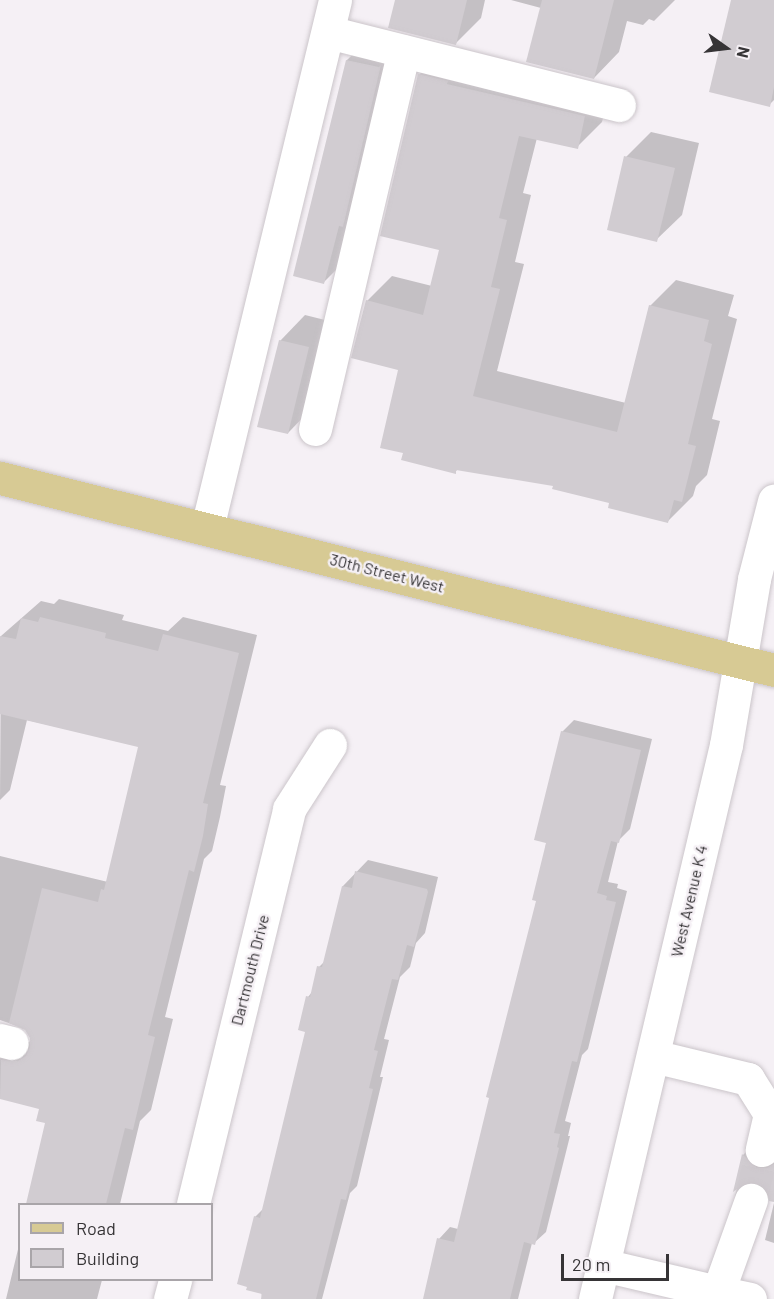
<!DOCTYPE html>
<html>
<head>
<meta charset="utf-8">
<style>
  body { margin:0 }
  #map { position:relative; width:774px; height:1299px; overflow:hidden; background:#f5f0f5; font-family:Barlow,sans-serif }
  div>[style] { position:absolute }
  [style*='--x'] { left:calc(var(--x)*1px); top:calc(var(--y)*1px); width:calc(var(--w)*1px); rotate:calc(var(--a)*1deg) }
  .shadow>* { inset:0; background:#0003 }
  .building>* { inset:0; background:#d1ccd1 }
  .minor-tunnel>* { height:33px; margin-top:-16.5px; transform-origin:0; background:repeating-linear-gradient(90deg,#cfcacf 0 33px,transparent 0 49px) }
  .roads { filter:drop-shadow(0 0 2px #cbc5ca) drop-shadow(0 0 2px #cbc5ca) }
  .minor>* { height:33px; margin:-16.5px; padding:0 16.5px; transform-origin:16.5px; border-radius:16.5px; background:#fff }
  .major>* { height:33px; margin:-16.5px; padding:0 16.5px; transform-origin:16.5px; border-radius:16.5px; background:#d7ca94 }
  span { translate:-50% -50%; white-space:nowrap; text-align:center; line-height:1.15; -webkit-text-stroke:5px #f5f0f5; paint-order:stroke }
  .street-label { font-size:16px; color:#363436 }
  .legend { position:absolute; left:18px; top:1203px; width:195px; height:78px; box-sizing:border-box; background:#f5f0f5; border:2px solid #a9a5a9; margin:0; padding:8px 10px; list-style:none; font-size:18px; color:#363436 }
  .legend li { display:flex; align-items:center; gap:12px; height:30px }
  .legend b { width:30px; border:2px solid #a9a5a9 }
  .north { position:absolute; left:696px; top:18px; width:60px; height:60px; -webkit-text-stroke:4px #f5f0f5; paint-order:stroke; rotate:104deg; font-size:16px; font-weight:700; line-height:24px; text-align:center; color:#363436 }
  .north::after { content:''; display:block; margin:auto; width:21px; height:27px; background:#363436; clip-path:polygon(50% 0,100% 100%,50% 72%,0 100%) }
  .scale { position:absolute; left:561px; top:1254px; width:108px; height:27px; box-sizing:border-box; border:3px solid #363436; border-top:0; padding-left:8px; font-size:18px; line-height:21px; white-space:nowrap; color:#363436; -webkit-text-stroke:4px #f5f0f5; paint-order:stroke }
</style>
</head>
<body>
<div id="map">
  <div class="shadow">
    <div style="clip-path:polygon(396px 0,485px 0,481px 18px,456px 43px)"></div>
    <div style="clip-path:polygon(511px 0,675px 0,654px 21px,649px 19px,643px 25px,627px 21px,619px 52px,594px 78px,541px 8px)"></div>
    <div style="clip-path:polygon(733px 0,774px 0,774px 100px,769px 105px)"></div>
    <div style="clip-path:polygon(373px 35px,405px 43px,349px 257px,324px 282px,347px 60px)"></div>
    <div style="clip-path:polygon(445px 49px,610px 91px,602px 122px,577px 147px,537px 138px,523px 193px,531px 195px,515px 262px,524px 264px,497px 371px,626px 403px,650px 306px,676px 280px,734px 295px,728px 316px,737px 319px,712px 419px,720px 421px,707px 475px,696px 486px,693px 496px,668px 521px,555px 484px,458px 469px,455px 472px,405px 452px,400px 369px,367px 301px,392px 276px,432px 286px,440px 249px,419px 75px)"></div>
    <div style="clip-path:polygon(651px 132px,699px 143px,682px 215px,656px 240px,626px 157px)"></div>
    <div style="clip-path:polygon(305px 315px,333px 322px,313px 407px,288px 433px,280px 341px)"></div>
    <div style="clip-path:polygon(59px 599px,124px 615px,122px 620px,168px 631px,183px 617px,257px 635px,220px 785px,226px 786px,220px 817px,212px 851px,204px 859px,165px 1017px,173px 1019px,151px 1110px,140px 1121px,120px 1204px,28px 1204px,47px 1122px,41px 1107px,0 1098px,0 1026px,14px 1040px,32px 1042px,26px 1029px,0 1020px,0 856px,108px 882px,140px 746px,27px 720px,10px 790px,0 800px,1px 636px,41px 601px,54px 604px)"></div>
    <div style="clip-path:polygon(574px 720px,652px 739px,630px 829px,618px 841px,608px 882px,618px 884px,617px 888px,627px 891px,588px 1049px,582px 1055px,565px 1121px,571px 1123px,568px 1136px,570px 1136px,546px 1232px,534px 1243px,532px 1243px,518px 1299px,424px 1299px,439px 1239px,450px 1227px,458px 1229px,538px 900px,562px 732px)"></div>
    <div style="clip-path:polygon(368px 860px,438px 877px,425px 933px,416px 943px,410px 967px,400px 977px,384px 1039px,389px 1040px,380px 1077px,383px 1077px,357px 1186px,350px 1193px,322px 1299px,262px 1299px,255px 1217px,263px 1209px,307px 1031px,308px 997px,312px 992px,319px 967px,325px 961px,343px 886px)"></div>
    <div style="clip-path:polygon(763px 1135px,774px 1144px,774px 1200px,767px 1187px,758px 1181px,748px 1180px,735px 1189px,743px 1155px)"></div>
    <div style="clip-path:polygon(774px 1203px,774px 1243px,765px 1240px)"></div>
    <div style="clip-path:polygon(20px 1241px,20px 1280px,102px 1280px,97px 1299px,6px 1299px)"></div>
  </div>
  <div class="building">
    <div style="clip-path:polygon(395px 0,467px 0,456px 45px,388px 28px)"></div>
    <div style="clip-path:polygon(542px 0,614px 0,594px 79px,526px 62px)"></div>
    <div style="clip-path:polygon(731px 0,774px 0,774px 87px,770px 107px,709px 92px)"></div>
    <div style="clip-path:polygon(346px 60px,379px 67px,381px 65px,343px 227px,339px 226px,324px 284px,293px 276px)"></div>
    <div style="clip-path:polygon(418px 74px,448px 81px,447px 84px,585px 116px,578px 149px,519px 136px,499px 218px,507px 220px,491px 287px,500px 289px,473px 396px,617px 432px,649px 305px,709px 320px,704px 341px,712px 344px,688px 444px,696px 446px,682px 502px,674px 500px,668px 523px,608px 508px,609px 503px,552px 489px,553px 486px,456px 470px,456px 474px,401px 460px,403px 453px,380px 448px,398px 370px,351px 358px,366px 300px,423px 315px,439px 250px,380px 236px)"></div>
    <div style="clip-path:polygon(624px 156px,675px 168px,657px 242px,607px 230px)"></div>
    <div style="clip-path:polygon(279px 340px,309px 347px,288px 434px,257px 427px)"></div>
    <div style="clip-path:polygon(40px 617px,106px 633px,105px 638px,158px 651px,163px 634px,239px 653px,203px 803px,208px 804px,203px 836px,194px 872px,189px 870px,148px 1035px,155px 1037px,133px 1130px,125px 1128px,106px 1204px,26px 1204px,45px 1123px,36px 1121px,39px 1109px,0 1099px,1px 1060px,18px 1061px,26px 1056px,30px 1047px,30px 1038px,25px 1030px,9px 1023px,42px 888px,98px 902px,101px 889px,104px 890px,138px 747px,0 714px,0 636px,16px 639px,21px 618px,38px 622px)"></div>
    <div style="clip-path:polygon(561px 731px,641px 750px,619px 843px,611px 841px,597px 893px,607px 896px,606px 900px,616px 902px,577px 1062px,572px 1061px,554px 1133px,560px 1134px,557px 1147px,559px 1148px,535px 1245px,524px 1242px,510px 1299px,423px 1299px,437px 1238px,454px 1242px,489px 1098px,486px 1097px,536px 901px,532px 900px,546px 843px,534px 840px)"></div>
    <div style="clip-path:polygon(355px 871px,427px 889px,428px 892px,414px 947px,407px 945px,398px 980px,392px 979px,374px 1050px,378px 1051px,369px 1088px,373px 1089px,346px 1200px,341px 1199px,316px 1299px,261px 1299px,262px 1294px,246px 1290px,247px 1287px,237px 1284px,254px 1216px,260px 1218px,305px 1032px,298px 1030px,306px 996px,310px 997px,317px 966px,322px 967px,342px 886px,352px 888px)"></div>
    <div style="clip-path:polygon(742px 1154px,757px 1168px,767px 1168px,774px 1164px,774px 1202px,769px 1201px,766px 1188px,757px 1182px,747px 1182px,733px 1192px)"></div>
  </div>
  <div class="minor-tunnel">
    <div style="--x:751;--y:1200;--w:51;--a:-77.6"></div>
  </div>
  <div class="roads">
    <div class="minor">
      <div style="--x:328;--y:32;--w:300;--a:14.1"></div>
      <div style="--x:315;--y:429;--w:388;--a:-76.8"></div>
      <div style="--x:207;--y:528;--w:543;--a:-76.37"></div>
      <div style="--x:0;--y:1040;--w:12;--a:14"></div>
      <div style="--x:653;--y:1056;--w:98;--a:13.6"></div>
      <div style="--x:748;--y:1079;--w:41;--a:57.8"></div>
      <div style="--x:770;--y:1114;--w:37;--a:103"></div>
      <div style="--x:193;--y:1204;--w:406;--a:-76.3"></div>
      <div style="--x:289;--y:809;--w:76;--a:-57.4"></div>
      <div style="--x:603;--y:1265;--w:118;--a:13.2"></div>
      <div style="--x:718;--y:1292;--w:7;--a:98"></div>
      <div style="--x:170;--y:1299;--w:20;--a:-75"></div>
      <div style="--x:595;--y:1299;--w:569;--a:-76.7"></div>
      <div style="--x:726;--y:745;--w:168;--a:-80.4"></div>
      <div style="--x:754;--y:579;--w:81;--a:-75.6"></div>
      <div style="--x:750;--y:1299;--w:33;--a:-168"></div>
      <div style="--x:718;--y:1292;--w:98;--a:-70.3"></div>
    </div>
    <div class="major">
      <div style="--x:0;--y:478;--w:797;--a:13.93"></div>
    </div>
  </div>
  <div class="street-label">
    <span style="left:387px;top:573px;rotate:14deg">30th Street West</span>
    <span style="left:689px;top:901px;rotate:-77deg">West Avenue K 4</span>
    <span style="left:250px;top:970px;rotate:-76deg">Dartmouth Drive</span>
  </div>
  <ul class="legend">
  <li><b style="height:8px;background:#d7ca94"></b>Road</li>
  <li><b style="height:16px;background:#d1ccd1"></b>Building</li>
  </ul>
  <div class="north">N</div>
  <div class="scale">20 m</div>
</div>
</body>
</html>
